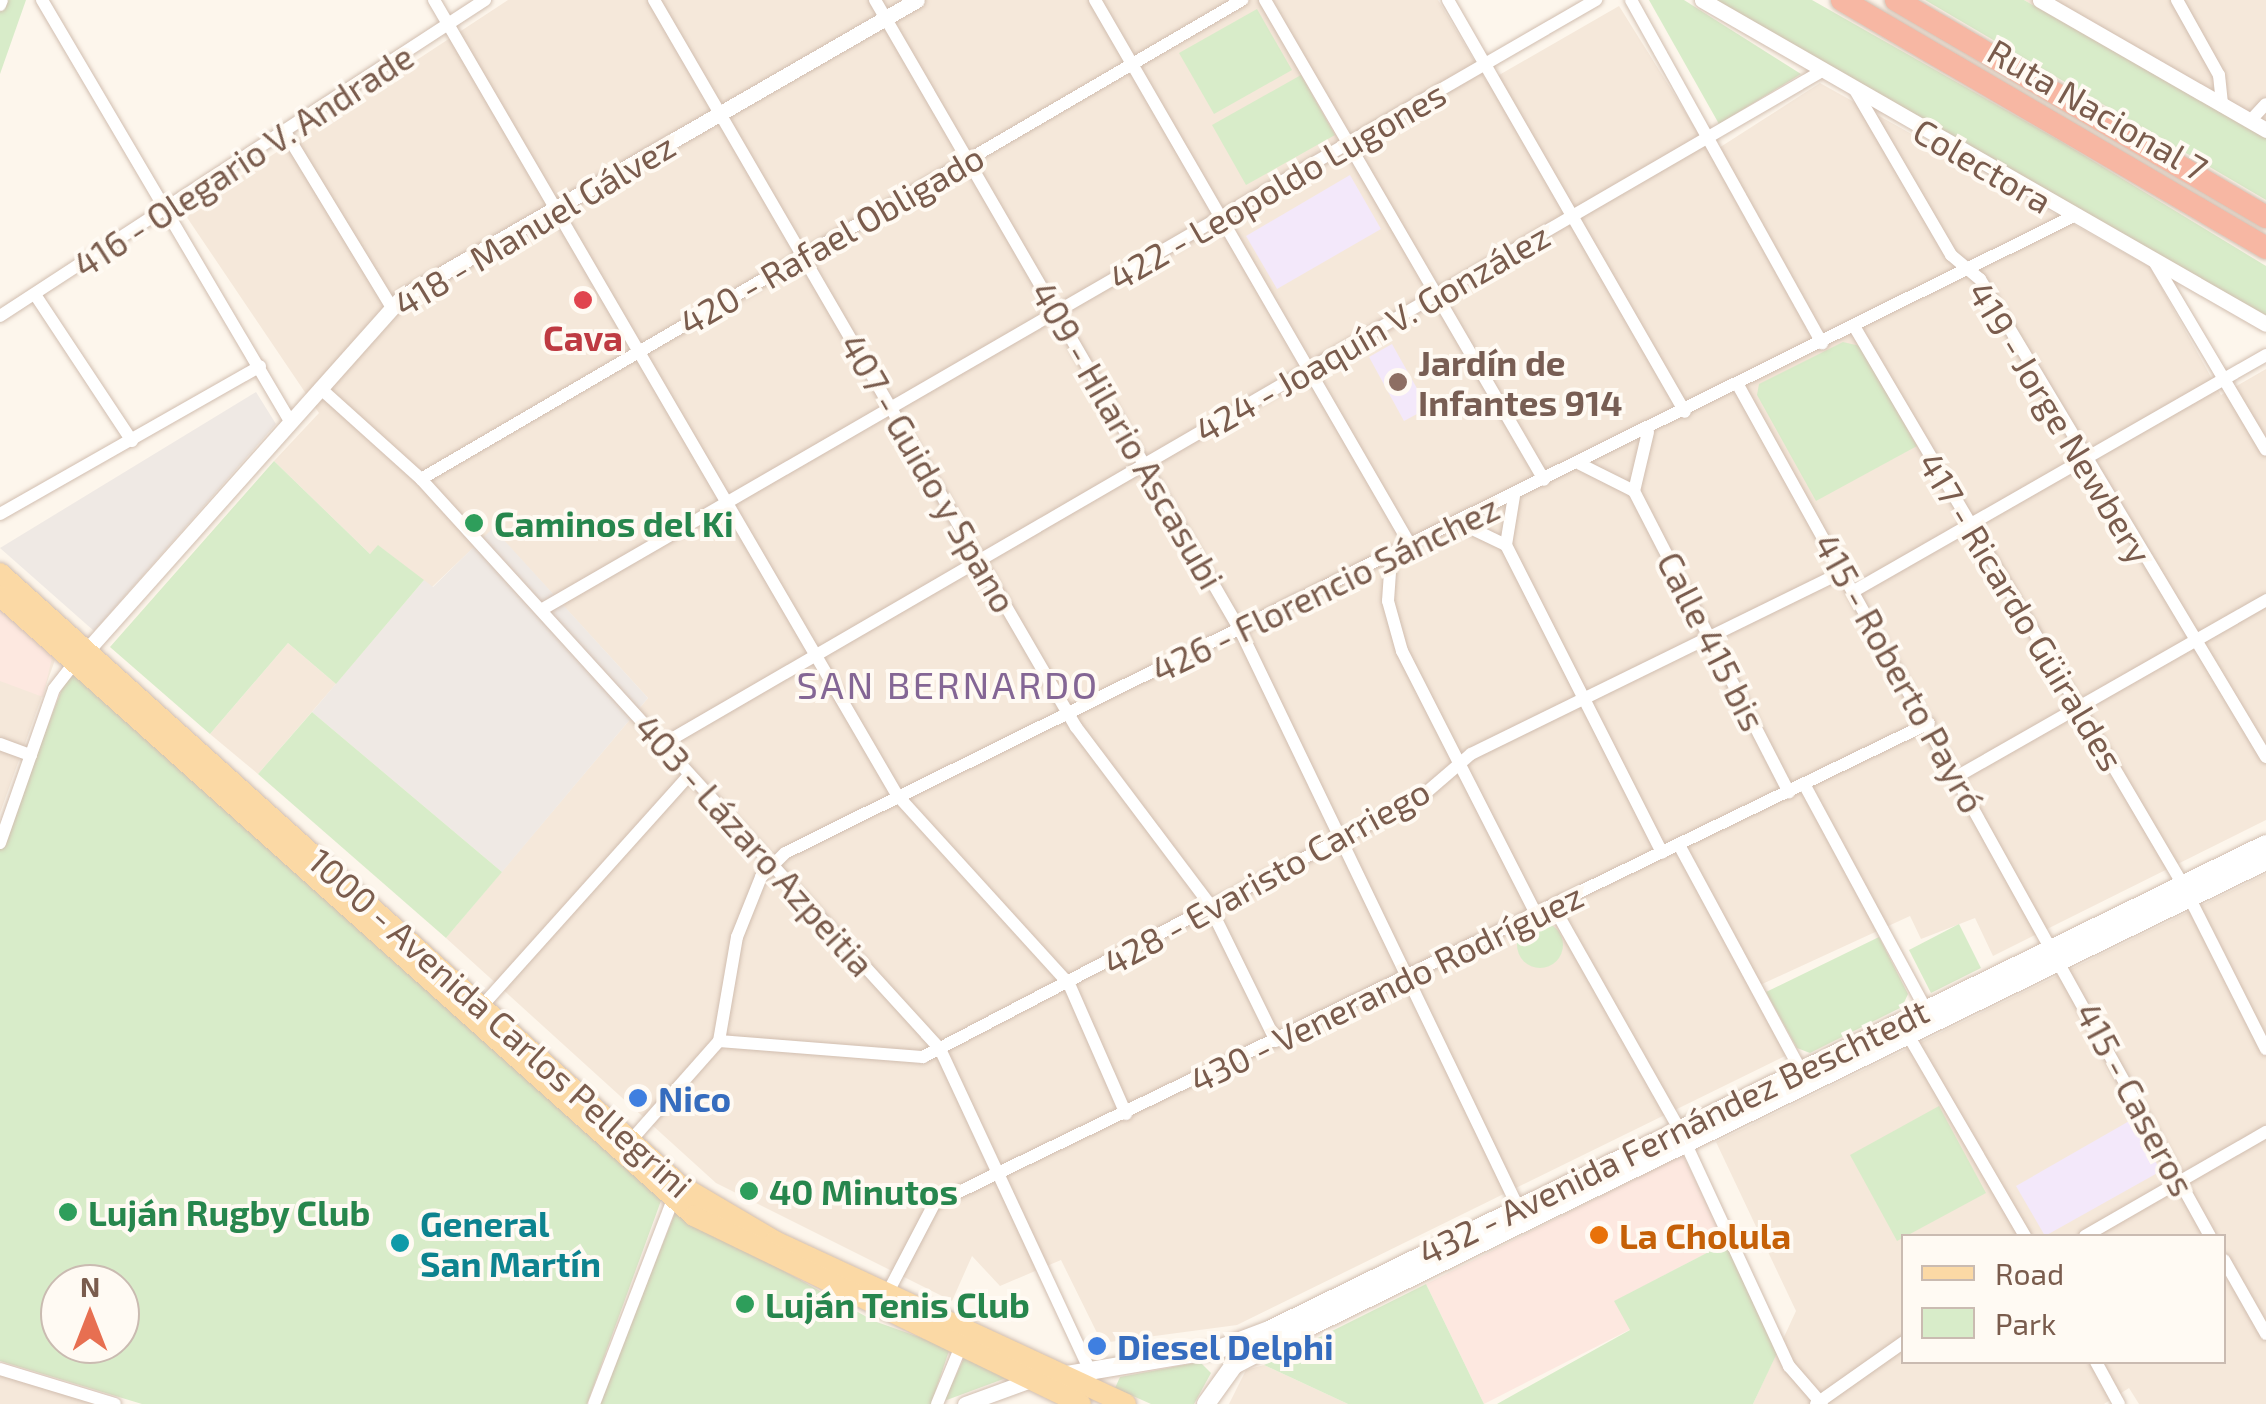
<!DOCTYPE html>
<html>
<head>
<meta charset="utf-8">
<style>
  body { margin:0 }
  #map { position:relative; width:2266px; height:1404px; overflow:hidden; background:#fdf6ec; font-family:"Exo 2",sans-serif }
  div>[style] { position:absolute }
  [style*='--x'] { left:calc(var(--x)*1px); top:calc(var(--y)*1px); width:calc(var(--w)*1px); rotate:calc(var(--a)*1deg) }
  .residential>* { inset:0; background:#f5e8da }
  .commercial>* { inset:0; background:#fde8e0 }
  .industrial>* { inset:0; background:#efe9e4 }
  .education>* { inset:0; background:#f3e8fa }
  .green>* { inset:0; background:#d8ecc9 }
  .round { border-radius:50% }
  .roads { filter:drop-shadow(0 0 2px #d1beb0) drop-shadow(0 0 2px #d1beb0) }
  .minor>* { height:12px; margin:-6px; padding:0 6px; transform-origin:6px; border-radius:6px; background:#fff }
  .tertiary>* { height:15px; margin:-7.5px; padding:0 7.5px; transform-origin:7.5px; border-radius:7.5px; background:#fff }
  .secondary>* { height:18px; margin:-9px; padding:0 9px; transform-origin:9px; border-radius:9px; background:#fff }
  .primary>* { height:20px; margin:-10px; padding:0 10px; transform-origin:10px; border-radius:10px; background:#fbd9a5 }
  .motorway>* { height:22px; margin:-11px; padding:0 11px; transform-origin:11px; border-radius:11px; background:#f7b7a3 }
  .dots>* { width:28px; height:28px; translate:-50% -50%; box-sizing:border-box; border:5px solid #fffaf3; border-radius:50% }
  span { translate:-50% -50%; white-space:nowrap; text-align:center; line-height:1.15; -webkit-text-stroke:8px #fffaf3; paint-order:stroke }
  .street-label { font-size:35px; color:#7a5c4d }
  .health-label { font-size:35px; color:#be3a42; font-weight:700 }
  .education-label { font-size:35px; color:#785e54; font-weight:700 }
  .left { translate:0 -50%; text-align:left }
  .leisure-label { font-size:35px; color:#27864d; font-weight:700 }
  .shop-label { font-size:35px; color:#366cbe; font-weight:700 }
  .culture-label { font-size:35px; color:#0d838f; font-weight:700 }
  .food-label { font-size:35px; color:#c56008; font-weight:700 }
  .neighbourhood-label { font-size:38px; color:#846695; letter-spacing:2.5px }
  .legend { position:absolute; left:1901px; top:1234px; width:325px; height:130px; box-sizing:border-box; background:#fffaf3; border:2px solid #cabbb1; margin:0; padding:12px 18px; list-style:none; font-size:30px; color:#7a5c4d }
  .legend li { display:flex; align-items:center; gap:20px; height:50px }
  .legend b { width:50px; border:2px solid #cabbb1 }
  .north { position:absolute; left:40px; top:1264px; width:100px; height:100px; box-sizing:border-box; background:#fffaf3; border:2px solid #cabbb1; border-radius:50%; rotate:0deg; font-size:28px; font-weight:700; line-height:40px; text-align:center; color:#7a5c4d }
  .north::after { content:''; display:block; margin:auto; width:35px; height:45px; background:#e76f51; clip-path:polygon(50% 0,100% 100%,50% 72%,0 100%) }
</style>
</head>
<body>
<div id="map">
  <div class="residential">
    <div style="clip-path:polygon(508px 0,1438px 0,1487px 82px,1619px 6px,1711px 153px,1820px 83px,2150px 267px,2221px 395px,2266px 369px,2266px 820px,1993px 956px,1975px 918px,1921px 939px,1910px 916px,1758px 986px,1791px 1053px,1237px 1325px,1102px 1343px,1061px 1260px,1000px 1286px,972px 1256px,952px 1301px,716px 1183px,446px 938px,648px 698px,493px 529px,432px 587px,379px 546px,370px 554px,274px 461px,319px 413px,184px 213px)"></div>
    <div style="clip-path:polygon(2024px 0,2266px 0,2266px 138px,2157px 76px)"></div>
    <div style="clip-path:polygon(0 603px,55px 660px,0 813px)"></div>
    <div style="clip-path:polygon(288px 643px,336px 684px,258px 774px,210px 734px)"></div>
    <div style="clip-path:polygon(evenodd,2266px 874px,2266px 1404px,2139px 1404px,2129px 1388px,2104px 1404px,1753px 1404px,1796px 1311px,1716px 1142px,2266px 874px,1904px 1236px,2224px 1236px,2224px 1362px,1904px 1362px,1904px 1236px)"></div>
    <div style="clip-path:polygon(1264px 1365px,1348px 1404px,1229px 1404px,1246px 1370px)"></div>
    <div style="clip-path:polygon(0 1375px,97px 1404px,0 1404px)"></div>
  </div>
  <div class="commercial">
    <div style="clip-path:polygon(0 603px,53px 653px,43px 697px,0 681px)"></div>
    <div style="clip-path:polygon(1683px 1155px,1726px 1243px,1615px 1301px,1631px 1329px,1484px 1404px,1426px 1284px)"></div>
  </div>
  <div class="industrial">
    <div style="clip-path:polygon(256px 392px,276px 424px,94px 631px,0 548px)"></div>
    <div style="clip-path:polygon(493px 528px,648px 698px,502px 872px,312px 712px,424px 580px,433px 587px)"></div>
  </div>
  <div class="education">
    <div style="clip-path:polygon(1350px 175px,1381px 229px,1277px 289px,1246px 236px)"></div>
    <div style="clip-path:polygon(1392px 344px,1428px 408px,1404px 421px,1369px 357px)"></div>
    <div style="clip-path:polygon(2131px 1120px,2161px 1171px,2045px 1236px,2016px 1186px)"></div>
  </div>
  <div class="green">
    <div style="clip-path:polygon(0 0,26px 0,0 74px)"></div>
    <div style="clip-path:polygon(1649px 0,1684px 0,1801px 74px,1719px 124px)"></div>
    <div style="clip-path:polygon(1703px 0,1812px 0,2062px 142px,2266px 266px,2266px 320px)"></div>
    <div style="clip-path:polygon(1925px 0,2024px 0,2266px 138px,2266px 200px)"></div>
    <div style="clip-path:polygon(1257px 9px,1292px 70px,1214px 114px,1179px 53px)"></div>
    <div style="clip-path:polygon(1301px 75px,1335px 135px,1246px 185px,1212px 125px)"></div>
    <div style="clip-path:polygon(1843px 342px,1860px 346px,1917px 446px,1816px 501px,1757px 395px,1759px 384px)"></div>
    <div style="clip-path:polygon(274px 461px,370px 554px,378px 545px,424px 580px,336px 684px,288px 643px,210px 734px,110px 647px)"></div>
    <div style="clip-path:polygon(evenodd,69px 671px,662px 1198px,587px 1404px,142px 1404px,0 1361px,0 848px,69px 671px,60px 1284px,120px 1284px,120px 1344px,60px 1344px,60px 1284px)"></div>
    <div style="clip-path:polygon(312px 712px,502px 872px,446px 938px,258px 774px)"></div>
    <div class="round" style="left:1517px;top:922px;width:46px;height:46px"></div>
    <div style="clip-path:polygon(1959px 924px,1981px 968px,1931px 993px,1909px 950px)"></div>
    <div style="clip-path:polygon(1879px 937px,1908px 994px,1902px 1007px,1810px 1053px,1797px 1048px,1766px 992px)"></div>
    <div style="clip-path:polygon(1939px 1106px,1986px 1193px,1897px 1241px,1850px 1155px)"></div>
    <div style="clip-path:polygon(676px 1211px,874px 1321px,950px 1348px,931px 1404px,598px 1404px)"></div>
    <div style="clip-path:polygon(1726px 1243px,1778px 1351px,1753px 1404px,1497px 1404px,1630px 1330px,1614px 1301px)"></div>
    <div style="clip-path:polygon(1426px 1284px,1484px 1404px,1348px 1404px,1264px 1365px)"></div>
    <div style="clip-path:polygon(965px 1356px,1009px 1377px,944px 1401px)"></div>
    <div style="clip-path:polygon(1200px 1362px,1211px 1373px,1194px 1404px,1151px 1404px,1115px 1388px,1120px 1377px)"></div>
  </div>
  <div class="roads">
    <div class="minor">
      <div style="--x:42;--y:0;--w:489;--a:59.5"></div>
      <div style="--x:434;--y:0;--w:920;--a:59.78"></div>
      <div style="--x:897;--y:795;--w:256;--a:47.7"></div>
      <div style="--x:1069;--y:984;--w:142;--a:66.3"></div>
      <div style="--x:654;--y:0;--w:841;--a:59.87"></div>
      <div style="--x:1076;--y:727;--w:218;--a:53"></div>
      <div style="--x:1207;--y:901;--w:156;--a:63.8"></div>
      <div style="--x:875;--y:0;--w:728;--a:59.91"></div>
      <div style="--x:1240;--y:630;--w:638;--a:64.28"></div>
      <div style="--x:1095;--y:0;--w:633;--a:59.95"></div>
      <div style="--x:1265;--y:0;--w:555;--a:59.83"></div>
      <div style="--x:1448;--y:0;--w:475;--a:60.1"></div>
      <div style="--x:1631;--y:0;--w:393;--a:60.9"></div>
      <div style="--x:2177;--y:0;--w:86;--a:60.8"></div>
      <div style="--x:2219;--y:75;--w:29;--a:84"></div>
      <div style="--x:0;--y:5;--w:5;--a:-68"></div>
      <div style="--x:1855;--y:90;--w:191;--a:59.8"></div>
      <div style="--x:1951;--y:255;--w:38;--a:40"></div>
      <div style="--x:1980;--y:279;--w:557;--a:59.11"></div>
      <div style="--x:2250;--y:121;--w:23;--a:-47"></div>
      <div style="--x:287;--y:135;--w:200;--a:58.7"></div>
      <div style="--x:2155;--y:263;--w:217;--a:59.3"></div>
      <div style="--x:36;--y:296;--w:174;--a:56.5"></div>
      <div style="--x:0;--y:316;--w:579;--a:-33.09"></div>
      <div style="--x:1854;--y:326;--w:646;--a:59.51"></div>
      <div style="--x:2182;--y:883;--w:186;--a:63.2"></div>
      <div style="--x:1738;--y:385;--w:973;--a:60.99"></div>
      <div style="--x:320;--y:388;--w:136;--a:42"></div>
      <div style="--x:421;--y:479;--w:771;--a:47.68"></div>
      <div style="--x:940;--y:1049;--w:355;--a:65"></div>
      <div style="--x:1648;--y:432;--w:61;--a:103.3"></div>
      <div style="--x:1634;--y:491;--w:339;--a:62.8"></div>
      <div style="--x:1580;--y:464;--w:60;--a:26.6"></div>
      <div style="--x:421;--y:479;--w:951;--a:-30.26"></div>
      <div style="--x:1514;--y:496;--w:50;--a:99.3"></div>
      <div style="--x:1506;--y:545;--w:345;--a:63.1"></div>
      <div style="--x:0;--y:514;--w:299;--a:-29.6"></div>
      <div style="--x:1460;--y:523;--w:51;--a:25.6"></div>
      <div style="--x:1391;--y:558;--w:43;--a:94"></div>
      <div style="--x:1388;--y:601;--w:52;--a:74.4"></div>
      <div style="--x:1402;--y:651;--w:295;--a:63"></div>
      <div style="--x:1854;--y:591;--w:475;--a:-29.8"></div>
      <div style="--x:541;--y:610;--w:1219;--a:-30.04"></div>
      <div style="--x:0;--y:744;--w:33;--a:20"></div>
      <div style="--x:663;--y:744;--w:1340;--a:-30.14"></div>
      <div style="--x:1958;--y:776;--w:355;--a:-29.7"></div>
      <div style="--x:1804;--y:784;--w:255;--a:61.6"></div>
      <div style="--x:0;--y:843;--w:163;--a:-70.7"></div>
      <div style="--x:54;--y:689;--w:33;--a:-52"></div>
      <div style="--x:1679;--y:845;--w:255;--a:61.6"></div>
      <div style="--x:1553;--y:906;--w:254;--a:60.5"></div>
      <div style="--x:1678;--y:1127;--w:264;--a:65.1"></div>
      <div style="--x:1789;--y:1366;--w:50;--a:49"></div>
      <div style="--x:482;--y:1006;--w:310;--a:-48.1"></div>
      <div style="--x:1908;--y:1035;--w:233;--a:59.8"></div>
      <div style="--x:719;--y:1041;--w:205;--a:4.5"></div>
      <div style="--x:923;--y:1057;--w:562;--a:-27.57"></div>
      <div style="--x:1421;--y:797;--w:66;--a:-40.7"></div>
      <div style="--x:1471;--y:754;--w:414;--a:-26.1"></div>
      <div style="--x:626;--y:1146;--w:140;--a:-48.5"></div>
      <div style="--x:719;--y:1041;--w:106;--a:-80.2"></div>
      <div style="--x:737;--y:937;--w:65;--a:-68.2"></div>
      <div style="--x:761;--y:877;--w:34;--a:-45"></div>
      <div style="--x:785;--y:853;--w:1436;--a:-26.3"></div>
      <div style="--x:2085;--y:1236;--w:209;--a:-29.9"></div>
      <div style="--x:2224;--y:1260;--w:85;--a:60.4"></div>
      <div style="--x:887;--y:1294;--w:102;--a:-62.4"></div>
      <div style="--x:934;--y:1204;--w:1105;--a:-25.8"></div>
      <div style="--x:2096;--y:1362;--w:48;--a:61.3"></div>
      <div style="--x:0;--y:1369;--w:120;--a:16.9"></div>
      <div style="--x:594;--y:1404;--w:227;--a:-68.9"></div>
      <div style="--x:937;--y:1404;--w:63;--a:-67.5"></div>
      <div style="--x:1816;--y:1404;--w:108;--a:-35.2"></div>
    </div>
    <div class="tertiary">
      <div style="--x:1702;--y:0;--w:650;--a:29.88"></div>
      <div style="--x:2040;--y:0;--w:261;--a:29.9"></div>
      <div style="--x:82;--y:656;--w:482;--a:-48.3"></div>
      <div style="--x:403;--y:296;--w:593;--a:-29.94"></div>
      <div style="--x:965;--y:1404;--w:70;--a:-20"></div>
    </div>
    <div class="secondary">
      <div style="--x:1060;--y:1376;--w:161;--a:-9.6"></div>
      <div style="--x:1219;--y:1349;--w:53;--a:-20.8"></div>
      <div style="--x:1269;--y:1330;--w:1109;--a:-25.99"></div>
      <div style="--x:1206;--y:1404;--w:48;--a:-54.3"></div>
      <div style="--x:1234;--y:1365;--w:47;--a:-27.6"></div>
      <div style="--x:1276;--y:1343;--w:1101;--a:-25.96"></div>
    </div>
    <div class="primary">
      <div style="--x:0;--y:573;--w:915;--a:41.99"></div>
      <div style="--x:680;--y:1185;--w:110;--a:30.5"></div>
      <div style="--x:775;--y:1241;--w:387;--a:24.9"></div>
      <div style="--x:0;--y:596;--w:931;--a:41.78"></div>
      <div style="--x:694;--y:1216;--w:430;--a:25.9"></div>
    </div>
    <div class="motorway">
      <div style="--x:1842;--y:0;--w:491;--a:30.3"></div>
      <div style="--x:1896;--y:0;--w:429;--a:30.4"></div>
    </div>
  </div>
  <div class="dots">
    <div style="left:583px;top:300px;background:#e0444e"></div>
    <div style="left:1398px;top:382px;background:#8d6e63"></div>
    <div style="left:474px;top:523px;background:#2e9e5b"></div>
    <div style="left:638px;top:1098px;background:#3f7fe0"></div>
    <div style="left:749px;top:1191px;background:#2e9e5b"></div>
    <div style="left:68px;top:1212px;background:#2e9e5b"></div>
    <div style="left:1599px;top:1235px;background:#e8710a"></div>
    <div style="left:400px;top:1243px;background:#0f9aa8"></div>
    <div style="left:745px;top:1304px;background:#2e9e5b"></div>
    <div style="left:1097px;top:1346px;background:#3f7fe0"></div>
  </div>
  <div class="street-label">
    <span style="left:2098px;top:109px;rotate:30deg">Ruta Nacional 7</span>
    <span style="left:243px;top:160px;rotate:-33deg">416 - Olegario V. Andrade</span>
    <span style="left:1983px;top:165px;rotate:30deg">Colectora</span>
    <span style="left:1277px;top:185px;rotate:-30deg">422 - Leopoldo Lugones</span>
    <span style="left:534px;top:224px;rotate:-31deg">418 - Manuel Gálvez</span>
    <span style="left:831px;top:239px;rotate:-30deg">420 - Rafael Obligado</span>
    <span style="left:1372px;top:332px;rotate:-30deg">424 - Joaquín V. González</span>
    <span style="left:2061px;top:422px;rotate:59deg">419 - Jorge Newbery</span>
    <span style="left:1128px;top:435px;rotate:60deg">409 - Hilario Ascasubi</span>
    <span style="left:929px;top:473px;rotate:60deg">407 - Guido y Spano</span>
    <span style="left:1325px;top:588px;rotate:-26deg">426 - Florencio Sánchez</span>
    <span style="left:2022px;top:611px;rotate:59deg">417 - Ricardo Güiraldes</span>
    <span style="left:1712px;top:641px;rotate:63deg">Calle 415 bis</span>
    <span style="left:1900px;top:673px;rotate:61deg">415 - Roberto Payró</span>
    <span style="left:755px;top:845px;rotate:48deg">403 - Lázaro Azpeitia</span>
    <span style="left:1266px;top:876px;rotate:-29deg">428 - Evaristo Carriego</span>
    <span style="left:1386px;top:987px;rotate:-26deg">430 - Venerando Rodríguez</span>
    <span style="left:501px;top:1022px;rotate:42deg">1000 - Avenida Carlos Pellegrini</span>
    <span style="left:2136px;top:1099px;rotate:62deg">415 - Caseros</span>
    <span style="left:1673px;top:1131px;rotate:-26deg">432 - Avenida Fernández Beschtedt</span>
  </div>
  <div class="health-label">
    <span style="left:583px;top:337px">Cava</span>
  </div>
  <div class="education-label">
    <span class="left" style="left:1418px;top:382px">Jardín de<br>Infantes 914</span>
  </div>
  <div class="leisure-label">
    <span class="left" style="left:494px;top:523px">Caminos del Ki</span>
    <span class="left" style="left:769px;top:1191px">40 Minutos</span>
    <span class="left" style="left:88px;top:1212px">Luján Rugby Club</span>
    <span class="left" style="left:765px;top:1304px">Luján Tenis Club</span>
  </div>
  <div class="shop-label">
    <span class="left" style="left:658px;top:1098px">Nico</span>
    <span class="left" style="left:1117px;top:1346px">Diesel Delphi</span>
  </div>
  <div class="culture-label">
    <span class="left" style="left:420px;top:1243px">General<br>San Martín</span>
  </div>
  <div class="food-label">
    <span class="left" style="left:1619px;top:1235px">La Cholula</span>
  </div>
  <div class="neighbourhood-label">
    <span style="left:948px;top:685px">SAN BERNARDO</span>
  </div>
  <ul class="legend">
  <li><b style="height:12px;background:#fbd9a5"></b>Road</li>
  <li><b style="height:28px;background:#d8ecc9"></b>Park</li>
  </ul>
  <div class="north">N</div>
</div>
</body>
</html>
